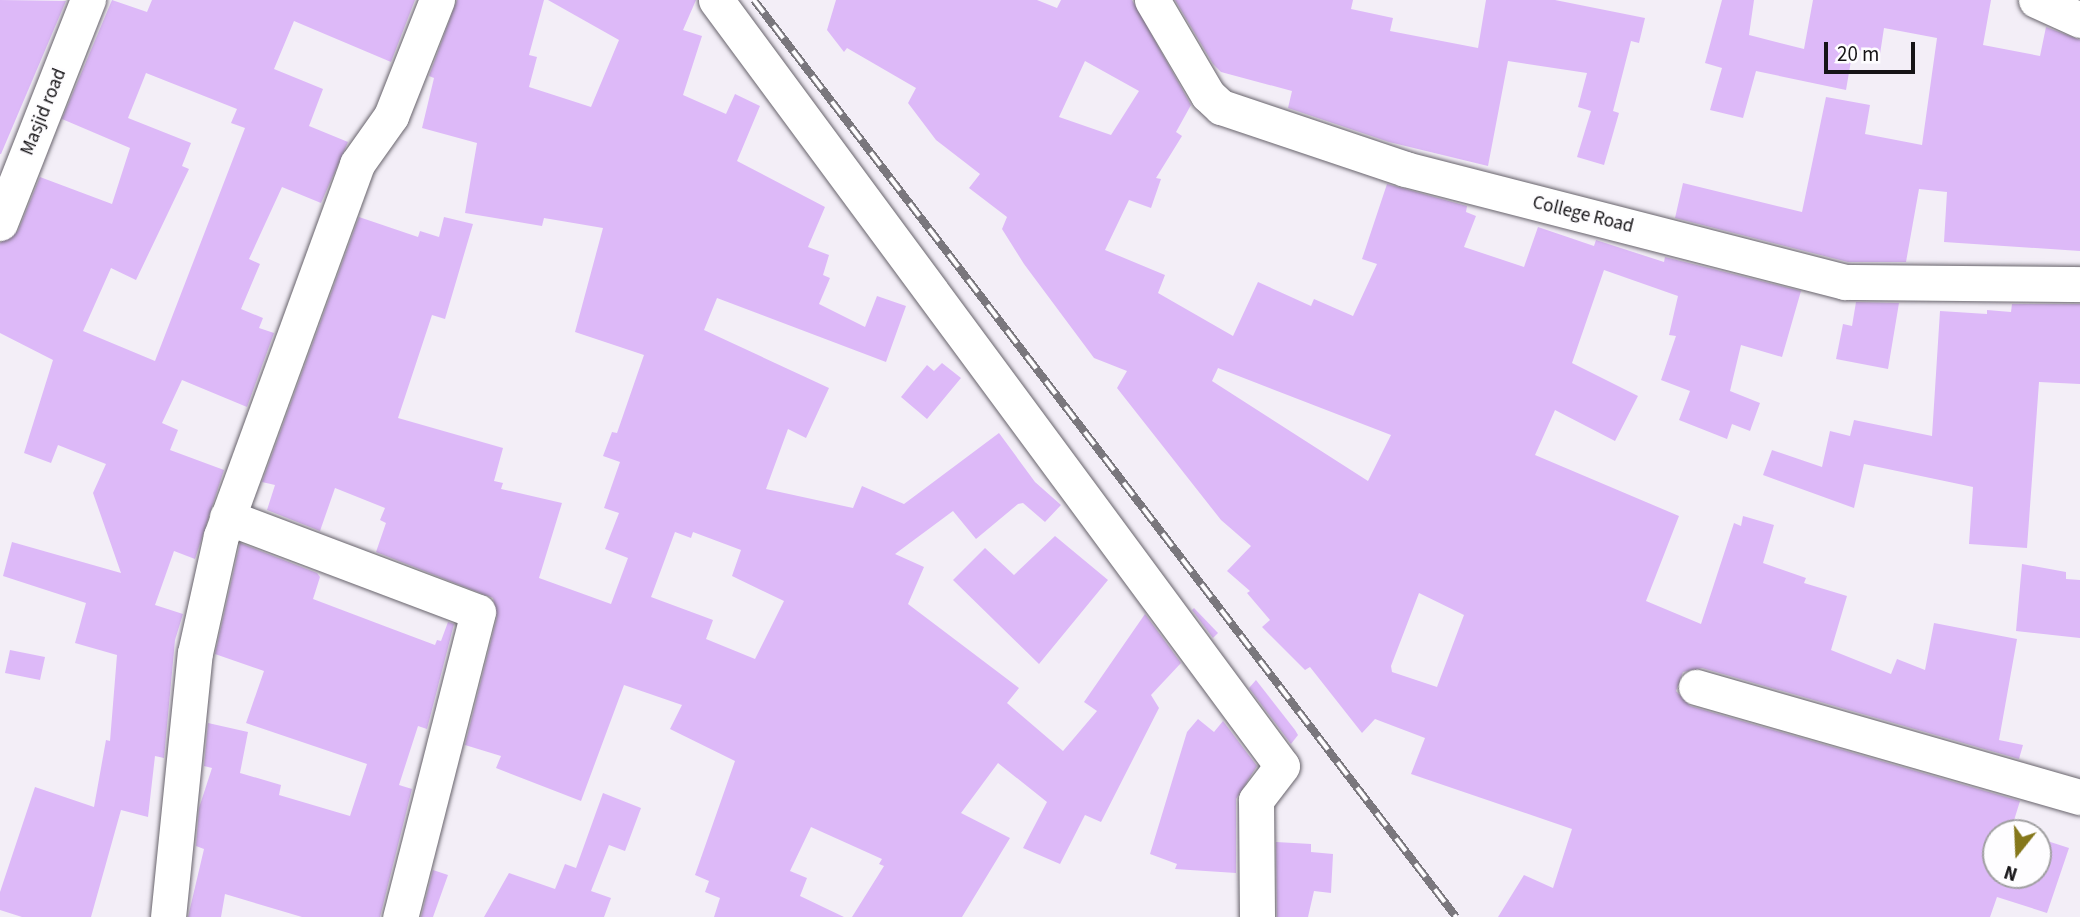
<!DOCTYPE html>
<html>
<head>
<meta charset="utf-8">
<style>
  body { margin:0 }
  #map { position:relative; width:2080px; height:917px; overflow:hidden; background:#f3eef7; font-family:"Source Sans 3",sans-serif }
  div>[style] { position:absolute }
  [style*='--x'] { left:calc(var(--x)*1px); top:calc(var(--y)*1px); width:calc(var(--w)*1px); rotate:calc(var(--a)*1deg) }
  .building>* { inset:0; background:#ddb9f8 }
  .roads { filter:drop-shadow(0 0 2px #68646c) drop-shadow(0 0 2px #68646c) }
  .minor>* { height:35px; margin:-17.5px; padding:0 17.5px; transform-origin:17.5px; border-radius:17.5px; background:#fff }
  .rail>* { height:8px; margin-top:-4px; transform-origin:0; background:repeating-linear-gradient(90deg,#fefdff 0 16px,#7a777d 0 32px); box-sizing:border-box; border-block:2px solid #7a777d }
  span { translate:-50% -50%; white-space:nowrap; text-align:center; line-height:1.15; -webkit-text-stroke:5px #fefdff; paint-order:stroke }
  .street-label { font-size:19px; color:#161417 }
  .north { position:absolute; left:1982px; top:819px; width:70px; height:70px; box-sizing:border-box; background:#fefdff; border:2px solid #a1a0a2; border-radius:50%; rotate:198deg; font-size:19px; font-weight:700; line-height:28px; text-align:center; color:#161417 }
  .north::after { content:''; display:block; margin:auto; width:24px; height:32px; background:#85771b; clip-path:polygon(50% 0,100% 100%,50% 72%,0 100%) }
  .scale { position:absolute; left:1824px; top:42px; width:91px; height:32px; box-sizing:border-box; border:4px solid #161417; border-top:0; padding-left:9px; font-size:21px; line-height:24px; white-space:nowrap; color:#161417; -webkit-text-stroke:5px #fefdff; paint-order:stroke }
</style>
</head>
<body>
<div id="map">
  <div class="building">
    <div style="clip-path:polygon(0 0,66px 1px,1px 154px,0 154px)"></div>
    <div style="clip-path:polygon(evenodd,112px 0,147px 12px,152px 0,415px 0,391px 62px,294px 21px,274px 69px,323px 89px,309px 126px,348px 142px,321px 203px,282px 187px,249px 259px,260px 264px,241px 309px,263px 318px,259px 328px,274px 333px,247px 407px,182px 380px,162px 423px,178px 430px,170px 450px,224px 470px,195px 559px,174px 551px,155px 605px,183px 614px,175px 640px,164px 758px,155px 756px,148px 817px,121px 810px,91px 917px,22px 917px,0 910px,0 892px,35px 787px,94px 807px,106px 740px,110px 741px,117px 655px,75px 643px,86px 603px,3px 576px,12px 542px,121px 573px,93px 493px,106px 464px,58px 445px,51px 463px,24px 453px,53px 360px,0 333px,0 243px,18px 231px,40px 177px,112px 204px,130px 148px,62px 119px,112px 0,146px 73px,237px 109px,231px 123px,245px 128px,155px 361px,83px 331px,111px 268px,136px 280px,189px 169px,182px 166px,191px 143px,128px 118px,146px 73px)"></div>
    <div style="clip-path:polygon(evenodd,457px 0,544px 0,529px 55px,537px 57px,529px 87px,591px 107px,619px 40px,548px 0,696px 0,683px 30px,702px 36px,683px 95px,726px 114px,735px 94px,760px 106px,737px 161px,825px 207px,808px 247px,829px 255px,823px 275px,830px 278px,819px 304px,865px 327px,877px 296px,906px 306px,886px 362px,717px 298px,704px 330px,829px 388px,806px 438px,788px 429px,766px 489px,853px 508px,862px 486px,904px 504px,999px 433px,1035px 482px,1061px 505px,1045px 522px,1023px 503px,1018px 504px,976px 539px,953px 511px,895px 554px,924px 567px,908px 604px,1019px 688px,1007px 703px,1063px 751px,1097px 711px,1084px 702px,1145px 614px,1181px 663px,1151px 695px,1159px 708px,1101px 822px,1085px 815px,1060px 864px,1023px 848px,1047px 802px,998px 763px,961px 813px,1010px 838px,962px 917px,852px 917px,884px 866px,879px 864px,882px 859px,811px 827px,790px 871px,807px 878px,800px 896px,844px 917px,714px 917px,720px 898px,705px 892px,709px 881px,695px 875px,735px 761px,670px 729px,682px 705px,624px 685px,581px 801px,496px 768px,501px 756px,465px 745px,497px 617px,493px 598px,376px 552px,386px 523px,380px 520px,385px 508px,335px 488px,320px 531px,267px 510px,275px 485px,262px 482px,359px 217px,418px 237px,420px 231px,439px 237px,444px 217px,473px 224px,445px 319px,432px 315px,398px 418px,503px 448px,494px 481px,503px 483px,501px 489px,562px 503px,539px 578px,611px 604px,628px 558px,605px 549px,619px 513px,604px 508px,620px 462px,603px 456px,612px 432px,617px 433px,644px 355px,575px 332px,603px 228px,544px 218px,542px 226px,465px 213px,477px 143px,422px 128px,434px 78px,429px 76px,457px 0,675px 532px,691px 538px,693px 532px,741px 550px,732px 576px,784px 601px,755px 659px,706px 639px,713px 620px,651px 597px,675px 532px)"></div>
    <div style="clip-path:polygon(evenodd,836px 0,1037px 0,1057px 8px,1061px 0,1132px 0,1191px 105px,1176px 132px,1182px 136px,1156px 178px,1161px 179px,1151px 208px,1129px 200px,1105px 250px,1165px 275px,1158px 293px,1233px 336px,1258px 282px,1311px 306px,1314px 299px,1353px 316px,1377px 264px,1362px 259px,1387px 184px,1467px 206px,1466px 212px,1476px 216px,1464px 247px,1524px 267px,1538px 227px,1594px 246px,1596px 240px,1664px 262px,1665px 257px,1801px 291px,1782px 357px,1741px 345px,1730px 391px,1760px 403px,1750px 431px,1732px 424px,1727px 439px,1679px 420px,1690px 391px,1661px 380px,1676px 336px,1669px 335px,1678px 296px,1604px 270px,1572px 363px,1638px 396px,1615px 441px,1555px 410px,1535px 455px,1679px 516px,1646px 601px,1701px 624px,1734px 523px,1741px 526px,1743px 516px,1774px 525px,1763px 563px,1806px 578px,1804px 583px,1847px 596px,1831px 650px,1891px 674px,1897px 659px,1925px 670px,1934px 623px,2017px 639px,1999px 740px,2023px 745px,2019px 759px,1702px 668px,1683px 672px,1676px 691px,1690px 706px,2020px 801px,2011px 830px,2022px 833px,1996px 833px,1996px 875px,2038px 875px,2038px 838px,2069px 848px,2047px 913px,1997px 897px,1990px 917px,1498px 917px,1524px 875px,1553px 888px,1572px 829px,1411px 774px,1425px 738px,1375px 719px,1362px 733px,1310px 667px,1305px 670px,1262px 627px,1270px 620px,1247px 593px,1250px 591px,1227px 571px,1251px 546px,1221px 520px,1117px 388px,1127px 371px,1094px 358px,1024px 264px,1002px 229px,1007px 217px,969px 188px,980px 174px,936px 140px,908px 103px,916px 88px,847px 48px,844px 52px,827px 30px,836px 0,1085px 61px,1139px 91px,1111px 135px,1059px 117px,1085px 61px,836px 0,1218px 368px,1391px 435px,1368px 481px,1212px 381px,1218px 368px,836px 0,1419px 593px,1464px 615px,1437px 687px,1392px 672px,1391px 666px,1419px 593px)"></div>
    <div style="clip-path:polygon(1175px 0,1353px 0,1351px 9px,1393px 18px,1390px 31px,1478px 48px,1486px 0,1555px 0,1645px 18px,1639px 43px,1631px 41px,1613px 111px,1619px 113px,1604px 165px,1577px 157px,1591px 111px,1578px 107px,1587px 73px,1508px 61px,1488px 166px,1389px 142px,1288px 108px,1292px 91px,1221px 72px,1213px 64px)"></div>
    <div style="clip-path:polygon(1722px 0,1754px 0,1749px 35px,1804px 49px,1813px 0,1991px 0,1983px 45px,2040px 56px,2046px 27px,2080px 40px,2080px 251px,1944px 242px,1947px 192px,1919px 189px,1906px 262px,1848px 262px,1675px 218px,1683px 183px,1802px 212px,1826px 97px,1870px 105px,1865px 134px,1922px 145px,1937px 38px,1884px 28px,1880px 54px,1853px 49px,1846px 90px,1756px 71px,1743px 118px,1710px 110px,1722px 68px,1705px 63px)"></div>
    <div style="clip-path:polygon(1856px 302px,1899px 303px,1888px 369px,1836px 359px,1843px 324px,1852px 326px)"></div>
    <div style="clip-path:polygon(2012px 304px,2080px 304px,2080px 384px,2039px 382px,2027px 548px,1969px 544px,1973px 487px,1864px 464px,1854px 508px,1763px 475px,1772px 450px,1822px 467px,1830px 431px,1850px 436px,1854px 420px,1932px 436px,1940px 311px,1987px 314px,1987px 310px,2011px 312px)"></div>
    <div style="clip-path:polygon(942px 363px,961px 378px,927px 419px,901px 397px,927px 365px,934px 371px)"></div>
    <div style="clip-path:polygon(1055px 536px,1108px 580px,1039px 664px,953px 580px,985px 548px,1014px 575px)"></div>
    <div style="clip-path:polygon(240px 543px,317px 573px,320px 577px,313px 599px,387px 627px,435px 645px,437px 640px,441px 641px,448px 622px,454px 624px,427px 729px,418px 726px,399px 785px,412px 789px,380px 917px,302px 917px,225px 894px,221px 917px,188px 917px,204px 849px,196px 846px,199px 808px,212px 768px,204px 766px,208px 723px,248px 732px,240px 773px,281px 785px,279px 795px,350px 816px,367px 764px,246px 723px,264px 671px,215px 654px)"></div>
    <div style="clip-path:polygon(2022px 564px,2066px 572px,2066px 579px,2080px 580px,2080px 638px,2016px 631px)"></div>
    <div style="clip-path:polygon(1194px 608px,1218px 633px,1213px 638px,1192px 610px)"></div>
    <div style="clip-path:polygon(10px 650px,45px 657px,40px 680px,5px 673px)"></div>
    <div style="clip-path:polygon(1256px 680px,1295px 730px,1298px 735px,1291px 744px,1249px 688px)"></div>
    <div style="clip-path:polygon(1198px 719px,1214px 732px,1223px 721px,1257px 766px,1236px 799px,1236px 873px,1175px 869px,1177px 864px,1150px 854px,1187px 732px)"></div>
    <div style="clip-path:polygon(603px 793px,641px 808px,625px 851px,609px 845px,591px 891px,611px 898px,604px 917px,484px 917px,509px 873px,555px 889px,565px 864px,576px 868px)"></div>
    <div style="clip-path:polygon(1276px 842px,1311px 844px,1311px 852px,1333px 854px,1331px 893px,1314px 891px,1308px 917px,1277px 917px)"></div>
    <div style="clip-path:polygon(433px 870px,448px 875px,433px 917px,421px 917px)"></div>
  </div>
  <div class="roads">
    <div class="minor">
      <div style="--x:716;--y:0;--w:952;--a:53.54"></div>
      <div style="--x:1282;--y:766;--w:43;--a:127.4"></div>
      <div style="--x:1256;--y:800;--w:117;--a:89.5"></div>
      <div style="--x:1152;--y:0;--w:110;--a:59.5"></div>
      <div style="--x:1208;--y:95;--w:18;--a:43"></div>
      <div style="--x:1221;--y:107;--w:194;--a:18.6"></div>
      <div style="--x:1405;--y:169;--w:454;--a:14.4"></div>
      <div style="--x:1845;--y:282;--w:235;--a:0.5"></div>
      <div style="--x:2036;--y:0;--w:48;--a:24.4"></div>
      <div style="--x:0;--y:223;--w:240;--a:-68.5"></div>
      <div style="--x:227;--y:517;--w:268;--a:20.7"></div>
      <div style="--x:478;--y:612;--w:315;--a:104.3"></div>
      <div style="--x:1696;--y:687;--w:399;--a:16"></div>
      <div style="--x:168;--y:917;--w:265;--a:-84.2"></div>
      <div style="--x:195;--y:653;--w:120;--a:-77.5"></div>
      <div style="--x:221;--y:536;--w:396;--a:-69.9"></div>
      <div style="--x:357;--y:164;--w:59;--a:-54.7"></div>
      <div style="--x:391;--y:116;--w:125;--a:-68.4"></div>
    </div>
  </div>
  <div class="rail">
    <div style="--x:754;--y:0;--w:1155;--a:52.56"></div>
  </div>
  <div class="street-label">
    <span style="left:44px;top:112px;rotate:-68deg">Masjid road</span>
    <span style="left:1583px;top:215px;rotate:14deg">College Road</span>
  </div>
  <div class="north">N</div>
  <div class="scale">20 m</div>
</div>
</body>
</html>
